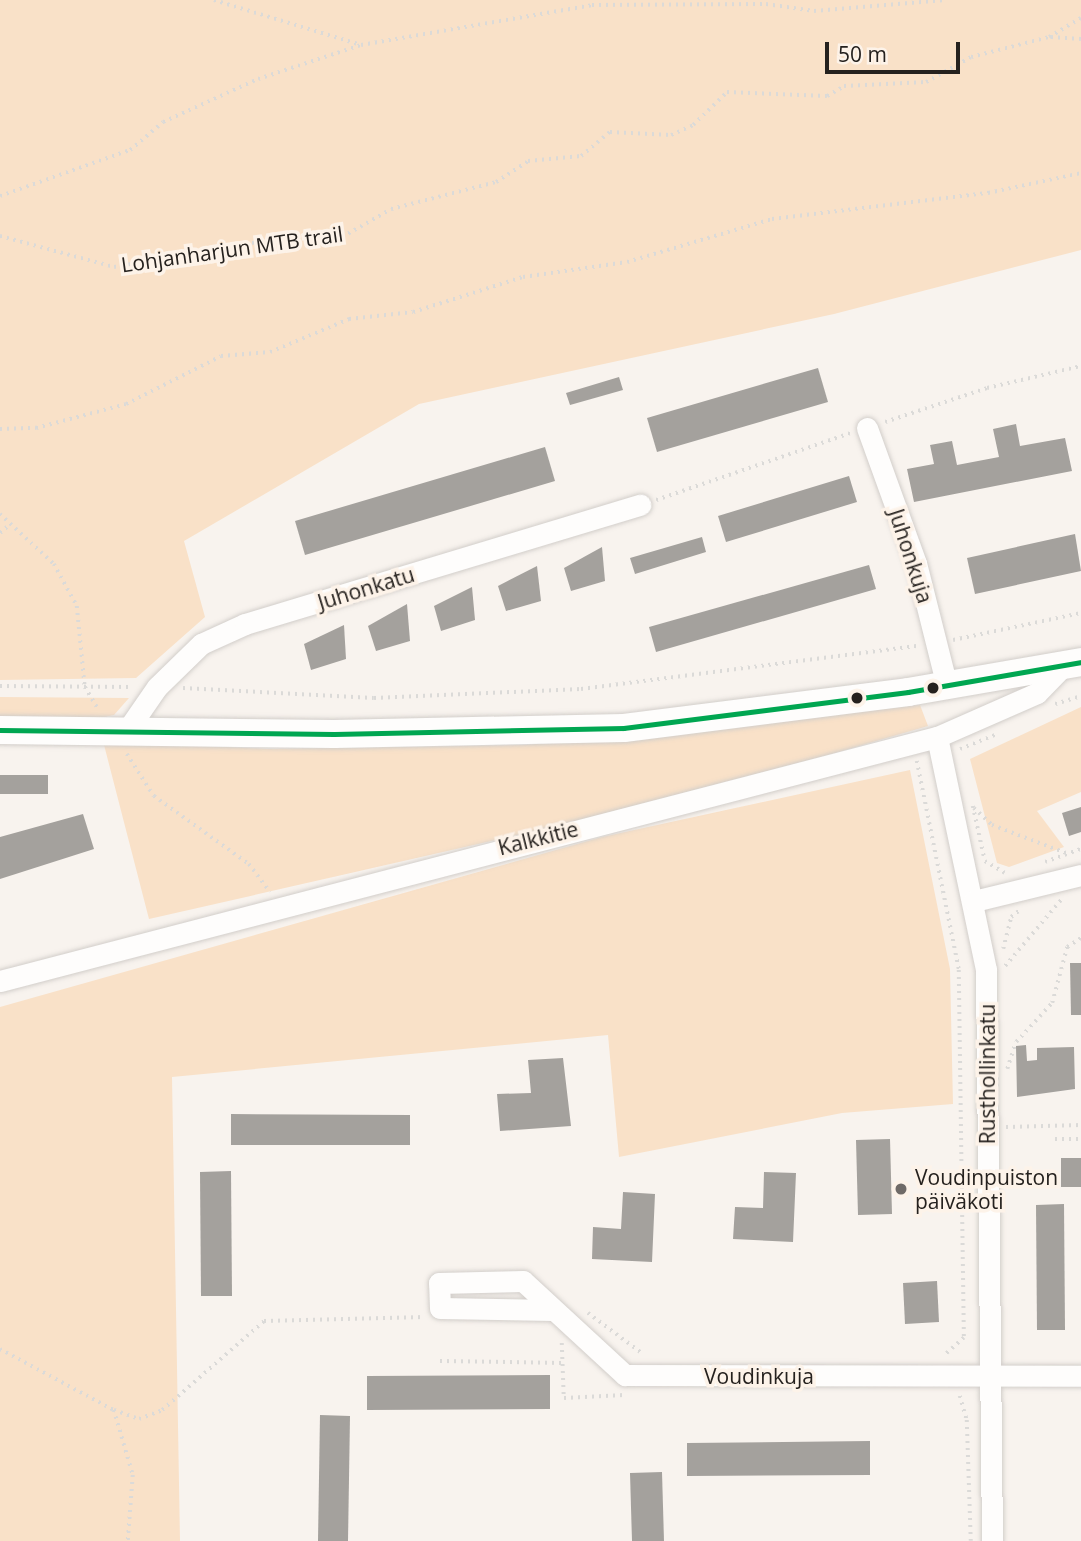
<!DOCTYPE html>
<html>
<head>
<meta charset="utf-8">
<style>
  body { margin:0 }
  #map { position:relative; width:1081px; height:1541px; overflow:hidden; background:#f8f3ee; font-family:"Open Sans",sans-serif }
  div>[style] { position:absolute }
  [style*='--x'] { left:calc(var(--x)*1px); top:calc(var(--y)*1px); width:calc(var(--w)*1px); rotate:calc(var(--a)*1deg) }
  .green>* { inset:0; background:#f9e1c8 }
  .building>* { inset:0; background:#a4a19d }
  .path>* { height:3.5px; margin-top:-1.75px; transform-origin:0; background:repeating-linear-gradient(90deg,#dbdad8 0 2px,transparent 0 7px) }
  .roads { filter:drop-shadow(0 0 2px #d2ceca) drop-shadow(0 0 2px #d2ceca) }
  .minor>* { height:21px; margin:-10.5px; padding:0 10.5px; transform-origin:10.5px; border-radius:10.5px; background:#fefdfc }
  .major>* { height:28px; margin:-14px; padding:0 14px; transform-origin:14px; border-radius:14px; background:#fefdfc }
  .bus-1>* { height:5px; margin:-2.5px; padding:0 2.5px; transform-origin:2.5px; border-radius:2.5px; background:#00a651 }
  .dots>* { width:19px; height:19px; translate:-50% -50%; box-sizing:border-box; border:4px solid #fdf3e9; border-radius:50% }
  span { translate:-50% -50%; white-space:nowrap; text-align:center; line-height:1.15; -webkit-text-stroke:7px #fdf3e9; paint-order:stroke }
  .street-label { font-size:21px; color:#25211e }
  .poi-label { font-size:21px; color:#25211e }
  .left { translate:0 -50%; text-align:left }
  .scale { position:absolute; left:825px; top:42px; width:135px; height:32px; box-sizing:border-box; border:4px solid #25211e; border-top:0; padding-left:9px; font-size:21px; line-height:24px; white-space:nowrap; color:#25211e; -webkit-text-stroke:5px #fdf3e9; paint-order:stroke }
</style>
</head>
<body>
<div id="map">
  <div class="green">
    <div style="clip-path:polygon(0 0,1081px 0,1081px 250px,834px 314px,419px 404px,184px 541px,205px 617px,136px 678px,0 680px)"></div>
    <div style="clip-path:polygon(0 697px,129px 698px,114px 715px,94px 719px,0 719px)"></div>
    <div style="clip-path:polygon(920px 705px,928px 726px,828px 755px,553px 827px,149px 919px,103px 741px,267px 749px,526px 745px)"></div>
    <div style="clip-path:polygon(1081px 707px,1081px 792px,1037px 811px,1064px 847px,1009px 867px,997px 863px,970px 759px)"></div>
    <div style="clip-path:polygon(910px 770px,950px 969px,953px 1104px,842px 1113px,619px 1157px,608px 1035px,172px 1077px,180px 1541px,0 1541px,0 1007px,602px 837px)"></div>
  </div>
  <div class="building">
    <div style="clip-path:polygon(818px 368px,828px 402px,657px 452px,647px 418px)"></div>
    <div style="clip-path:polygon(619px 377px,623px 390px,570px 405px,566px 393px)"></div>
    <div style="clip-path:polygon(1016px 424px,1020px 446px,1065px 438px,1072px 471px,914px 502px,907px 469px,934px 464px,930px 445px,952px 441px,957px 465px,999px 457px,993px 429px)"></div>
    <div style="clip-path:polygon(545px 447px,555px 481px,305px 555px,295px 521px)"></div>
    <div style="clip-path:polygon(849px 476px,857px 502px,726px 542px,718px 516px)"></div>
    <div style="clip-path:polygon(1075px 534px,1081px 571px,975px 594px,967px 558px)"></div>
    <div style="clip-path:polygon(702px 537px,706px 552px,635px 574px,630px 558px)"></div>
    <div style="clip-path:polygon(602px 547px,605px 581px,571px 591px,564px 568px)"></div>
    <div style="clip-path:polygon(869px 565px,876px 589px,656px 652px,649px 627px)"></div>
    <div style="clip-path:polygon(537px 566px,541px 601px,506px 611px,498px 586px)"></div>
    <div style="clip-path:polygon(472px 587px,475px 620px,441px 631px,434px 606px)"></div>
    <div style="clip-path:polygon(407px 604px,410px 641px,376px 651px,368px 626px)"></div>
    <div style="clip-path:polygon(344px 625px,346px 659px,311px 670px,304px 644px)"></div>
    <div style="clip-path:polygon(0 775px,48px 775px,48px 794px,0 794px)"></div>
    <div style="clip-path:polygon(1081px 807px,1081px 832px,1069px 836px,1062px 813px)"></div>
    <div style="clip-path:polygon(83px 814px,94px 849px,0 879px,0 837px)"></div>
    <div style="clip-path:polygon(1070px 963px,1081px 963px,1081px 1015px,1071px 1015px)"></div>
    <div style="clip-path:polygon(1026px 1045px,1027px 1061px,1037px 1060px,1037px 1048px,1074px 1047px,1075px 1089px,1017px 1097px,1016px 1046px)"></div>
    <div style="clip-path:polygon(563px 1058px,571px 1126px,500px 1131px,497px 1094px,531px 1093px,528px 1060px)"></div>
    <div style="clip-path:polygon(231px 1114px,410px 1115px,410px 1145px,231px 1145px)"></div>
    <div style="clip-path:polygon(890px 1139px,892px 1214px,858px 1215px,856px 1140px)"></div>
    <div style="clip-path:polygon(1061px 1158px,1081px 1158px,1081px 1187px,1061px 1187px)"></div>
    <div style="clip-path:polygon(231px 1171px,232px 1296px,201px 1296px,200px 1172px)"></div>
    <div style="clip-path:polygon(764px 1172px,796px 1173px,793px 1242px,733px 1239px,735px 1207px,763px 1208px)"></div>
    <div style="clip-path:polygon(623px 1192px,655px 1194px,652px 1262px,592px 1259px,593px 1227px,621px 1229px)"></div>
    <div style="clip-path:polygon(1064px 1204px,1065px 1330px,1037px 1330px,1036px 1205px)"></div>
    <div style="clip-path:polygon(937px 1281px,939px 1322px,905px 1324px,903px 1283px)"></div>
    <div style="clip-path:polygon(550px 1375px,550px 1409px,367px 1410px,367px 1376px)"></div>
    <div style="clip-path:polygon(320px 1415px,350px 1416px,348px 1541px,318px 1541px)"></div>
    <div style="clip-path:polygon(870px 1441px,870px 1475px,687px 1476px,687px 1443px)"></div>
    <div style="clip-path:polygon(662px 1472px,664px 1541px,632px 1541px,630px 1473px)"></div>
  </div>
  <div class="path">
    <div style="--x:214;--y:0;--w:154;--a:17"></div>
    <div style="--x:1051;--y:37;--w:30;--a:4"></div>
    <div style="--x:0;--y:196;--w:138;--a:-19.5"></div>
    <div style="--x:130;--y:150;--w:43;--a:-40.3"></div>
    <div style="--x:163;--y:122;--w:104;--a:-24.4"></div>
    <div style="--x:258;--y:79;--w:108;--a:-18.3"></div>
    <div style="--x:361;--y:45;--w:234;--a:-9.8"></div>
    <div style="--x:592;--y:5;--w:174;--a:-0.3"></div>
    <div style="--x:766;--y:4;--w:49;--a:8.3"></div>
    <div style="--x:814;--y:11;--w:132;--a:-4.8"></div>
    <div style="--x:0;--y:236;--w:118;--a:15.2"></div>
    <div style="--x:114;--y:267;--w:162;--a:-9.9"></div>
    <div style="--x:274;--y:239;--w:68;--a:-1.7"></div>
    <div style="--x:342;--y:237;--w:56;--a:-29.7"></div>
    <div style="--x:391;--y:209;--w:108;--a:-14.4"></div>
    <div style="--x:496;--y:182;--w:38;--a:-33"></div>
    <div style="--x:528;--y:161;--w:53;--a:-5.4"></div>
    <div style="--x:581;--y:156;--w:38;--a:-40"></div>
    <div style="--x:610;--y:132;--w:61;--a:2.8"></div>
    <div style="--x:671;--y:135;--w:24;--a:-24"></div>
    <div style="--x:693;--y:125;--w:47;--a:-44.1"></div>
    <div style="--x:727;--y:92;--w:100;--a:2.3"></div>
    <div style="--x:827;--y:96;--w:20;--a:-30"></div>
    <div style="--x:844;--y:86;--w:82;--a:-2.8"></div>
    <div style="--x:926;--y:82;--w:51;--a:-29.1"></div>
    <div style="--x:971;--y:57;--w:81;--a:-14.4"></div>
    <div style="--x:1049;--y:37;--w:37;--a:-31"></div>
    <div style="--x:885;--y:422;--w:108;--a:-18.4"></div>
    <div style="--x:987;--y:388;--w:97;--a:-13.2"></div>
    <div style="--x:0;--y:429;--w:36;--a:-2"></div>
    <div style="--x:36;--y:428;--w:93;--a:-14.9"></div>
    <div style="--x:126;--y:404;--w:106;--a:-26.8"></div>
    <div style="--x:221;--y:356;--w:49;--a:-4.7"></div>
    <div style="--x:270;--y:352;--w:86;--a:-22.7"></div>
    <div style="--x:349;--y:319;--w:64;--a:-6.2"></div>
    <div style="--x:413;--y:312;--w:115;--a:-17.7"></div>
    <div style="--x:523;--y:277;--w:105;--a:-8.2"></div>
    <div style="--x:627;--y:262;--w:151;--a:-16.5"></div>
    <div style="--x:772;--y:219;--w:218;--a:-6.9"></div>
    <div style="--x:988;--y:193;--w:95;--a:-12.1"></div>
    <div style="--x:656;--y:500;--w:206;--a:-19"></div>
    <div style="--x:0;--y:514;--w:74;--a:42.8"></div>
    <div style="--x:54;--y:564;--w:48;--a:61.3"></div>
    <div style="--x:77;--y:606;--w:81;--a:84.4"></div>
    <div style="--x:85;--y:687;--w:26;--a:59"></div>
    <div style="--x:0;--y:533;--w:12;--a:-42"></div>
    <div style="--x:953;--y:640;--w:131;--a:-11.9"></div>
    <div style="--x:0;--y:686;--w:133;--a:0.4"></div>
    <div style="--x:183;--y:688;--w:191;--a:3"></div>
    <div style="--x:374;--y:698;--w:207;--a:-2.5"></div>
    <div style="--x:581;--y:689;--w:340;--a:-7.3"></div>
    <div style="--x:1055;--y:704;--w:27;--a:-17"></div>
    <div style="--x:960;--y:749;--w:38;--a:-22"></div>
    <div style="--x:127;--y:754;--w:50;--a:57.3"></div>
    <div style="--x:154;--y:796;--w:117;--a:35.6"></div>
    <div style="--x:249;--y:864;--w:35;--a:53"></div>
    <div style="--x:917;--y:761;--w:213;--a:78.6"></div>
    <div style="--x:959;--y:970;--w:368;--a:89.2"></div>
    <div style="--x:964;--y:1338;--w:25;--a:138"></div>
    <div style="--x:973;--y:806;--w:56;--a:77.7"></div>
    <div style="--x:985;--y:861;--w:23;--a:31"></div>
    <div style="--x:974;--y:808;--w:25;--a:43"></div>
    <div style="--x:992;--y:825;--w:79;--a:20.7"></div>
    <div style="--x:1045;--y:862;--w:38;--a:-20"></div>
    <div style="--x:1003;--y:949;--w:33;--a:-76"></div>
    <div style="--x:1011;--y:917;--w:11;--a:-38"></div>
    <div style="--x:1005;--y:966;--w:87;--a:-49.7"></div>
    <div style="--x:1007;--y:1069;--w:28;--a:-72"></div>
    <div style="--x:1016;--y:1042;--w:53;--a:-47.3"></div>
    <div style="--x:1052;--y:1003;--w:58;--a:-75"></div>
    <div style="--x:1067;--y:947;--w:17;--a:-33"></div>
    <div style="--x:1006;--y:1127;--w:75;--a:-1.5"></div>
    <div style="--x:1055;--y:1139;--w:26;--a:0"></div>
    <div style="--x:588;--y:1313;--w:69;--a:36.7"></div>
    <div style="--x:562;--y:1343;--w:55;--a:87.9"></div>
    <div style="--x:564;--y:1398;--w:60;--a:-2.9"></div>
    <div style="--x:0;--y:1349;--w:129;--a:28.2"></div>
    <div style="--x:114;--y:1410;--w:68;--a:73.7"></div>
    <div style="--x:133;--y:1475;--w:66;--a:94.3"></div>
    <div style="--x:440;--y:1361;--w:122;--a:0.9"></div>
    <div style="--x:960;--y:1396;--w:25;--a:74"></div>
    <div style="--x:967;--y:1420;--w:121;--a:88.1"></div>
    <div style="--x:114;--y:1410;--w:27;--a:20"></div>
    <div style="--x:139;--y:1419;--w:25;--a:-21"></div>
    <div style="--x:162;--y:1410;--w:135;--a:-41.1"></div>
    <div style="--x:264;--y:1321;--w:161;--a:-1.4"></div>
  </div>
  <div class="roads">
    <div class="minor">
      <div style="--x:867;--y:428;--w:144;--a:70.1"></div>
      <div style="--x:916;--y:563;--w:127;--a:75.9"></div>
      <div style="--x:128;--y:729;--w:51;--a:-55.4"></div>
      <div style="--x:157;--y:687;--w:62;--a:-44.3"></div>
      <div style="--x:201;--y:644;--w:48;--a:-24.4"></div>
      <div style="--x:245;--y:624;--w:413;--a:-16.8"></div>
      <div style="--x:937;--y:737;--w:238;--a:78.1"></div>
      <div style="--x:986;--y:970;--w:571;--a:89.4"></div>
      <div style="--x:974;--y:901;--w:110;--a:-13.7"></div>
      <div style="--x:0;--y:981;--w:968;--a:-14.6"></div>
      <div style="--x:937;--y:737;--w:109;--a:-23.7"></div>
      <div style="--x:1037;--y:693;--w:36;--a:-46"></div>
      <div style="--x:553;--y:1310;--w:113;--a:-179"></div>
      <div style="--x:440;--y:1308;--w:25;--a:-92"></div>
      <div style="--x:439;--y:1283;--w:84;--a:-1.4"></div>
      <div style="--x:523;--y:1281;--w:139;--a:42.7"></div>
      <div style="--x:625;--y:1375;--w:456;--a:0.1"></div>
    </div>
    <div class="major">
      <div style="--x:0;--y:730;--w:334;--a:0.7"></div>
      <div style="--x:334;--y:734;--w:290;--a:-1.2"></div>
      <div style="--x:624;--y:728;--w:286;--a:-7.2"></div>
      <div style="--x:908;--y:692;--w:176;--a:-9.8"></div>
    </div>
  </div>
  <div class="bus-1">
    <div style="--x:0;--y:730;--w:334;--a:0.7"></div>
    <div style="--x:334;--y:734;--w:290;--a:-1.2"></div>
    <div style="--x:624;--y:728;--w:286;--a:-7.2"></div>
    <div style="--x:908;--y:692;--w:176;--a:-9.8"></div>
  </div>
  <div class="dots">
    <div style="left:933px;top:688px;background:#25211e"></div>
    <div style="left:857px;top:698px;background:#25211e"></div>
    <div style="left:901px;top:1189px;background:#6f6a67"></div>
  </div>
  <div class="street-label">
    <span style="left:232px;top:249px;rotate:-8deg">Lohjanharjun MTB trail</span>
    <span style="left:911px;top:556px;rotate:72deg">Juhonkuja</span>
    <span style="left:366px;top:588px;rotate:-17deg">Juhonkatu</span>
    <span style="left:538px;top:838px;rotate:-14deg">Kalkkitie</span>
    <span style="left:987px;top:1074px;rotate:-90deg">Rusthollinkatu</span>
    <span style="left:759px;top:1376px">Voudinkuja</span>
  </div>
  <div class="poi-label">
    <span class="left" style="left:915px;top:1189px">Voudinpuiston<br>päiväkoti</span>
  </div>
  <div class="scale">50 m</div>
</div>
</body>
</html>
